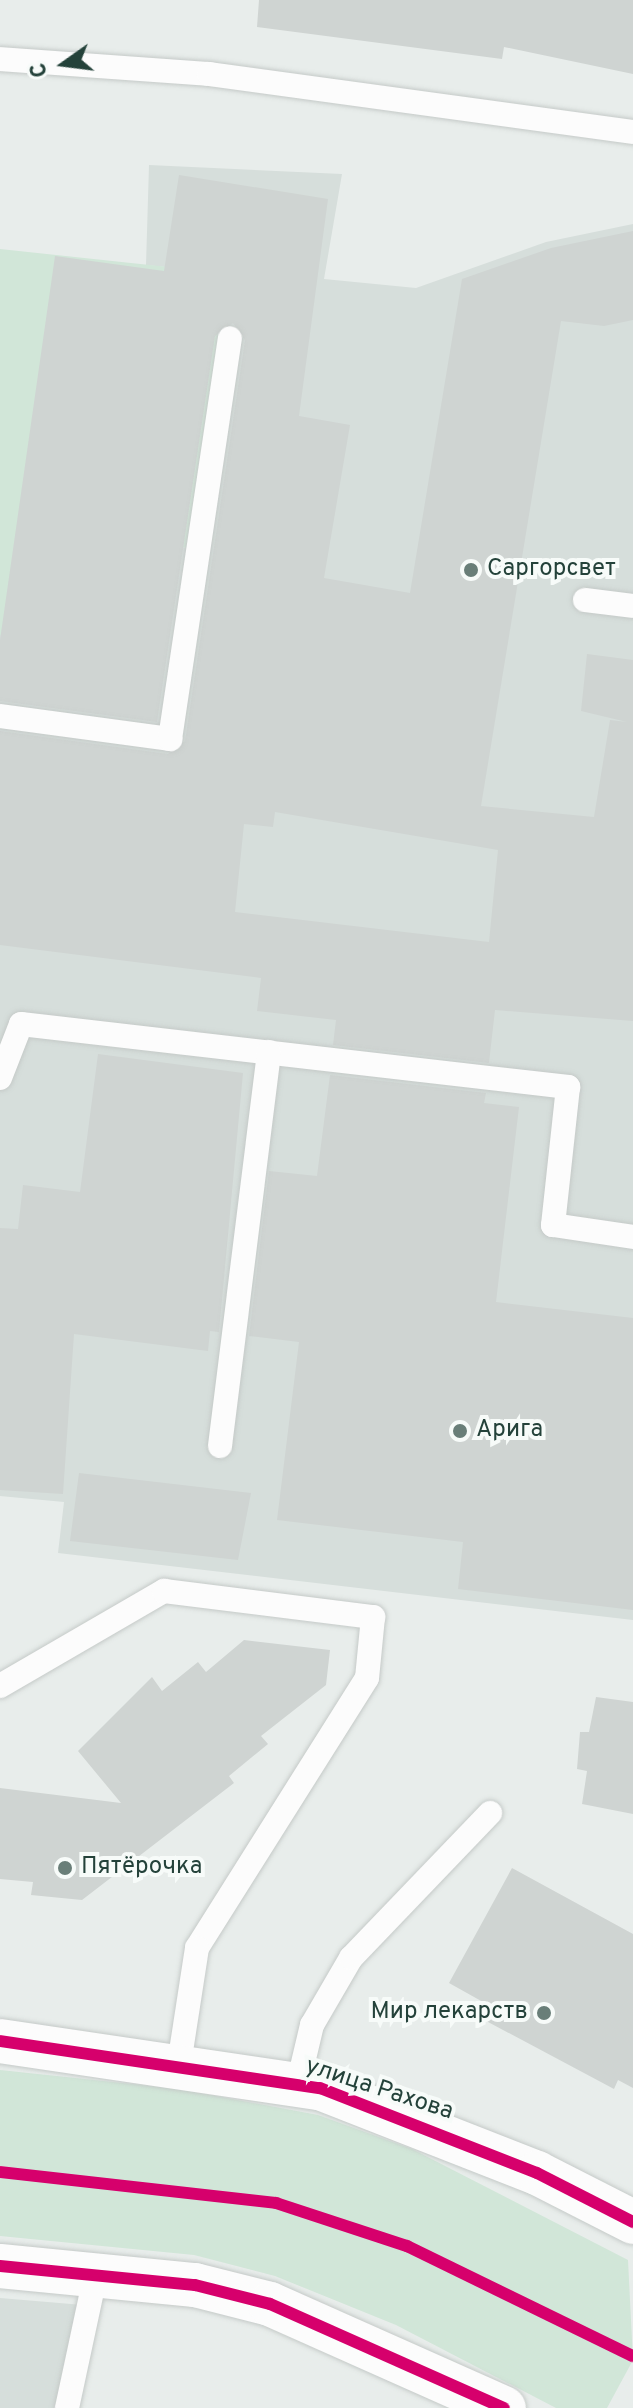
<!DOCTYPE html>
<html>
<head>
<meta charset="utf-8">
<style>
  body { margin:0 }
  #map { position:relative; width:633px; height:2408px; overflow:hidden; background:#e8edeb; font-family:Overpass,sans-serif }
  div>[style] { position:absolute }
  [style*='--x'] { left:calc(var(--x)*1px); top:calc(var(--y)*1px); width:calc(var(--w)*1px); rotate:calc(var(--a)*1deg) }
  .built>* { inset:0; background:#d6dedb }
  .green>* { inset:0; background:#d1e6d8 }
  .building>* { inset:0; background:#cfd4d2 }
  .roads { filter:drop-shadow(0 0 2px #c5cac8) drop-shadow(0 0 2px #c5cac8) }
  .lane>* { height:24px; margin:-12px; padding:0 12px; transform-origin:12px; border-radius:12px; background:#fcfcfc }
  .street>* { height:44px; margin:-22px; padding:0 22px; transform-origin:22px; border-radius:22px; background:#fcfcfc }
  .cycleway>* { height:12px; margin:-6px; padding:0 6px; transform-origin:6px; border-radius:6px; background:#d6006c }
  .dots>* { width:22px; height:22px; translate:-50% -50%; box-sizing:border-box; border:4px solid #f7fbf9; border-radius:50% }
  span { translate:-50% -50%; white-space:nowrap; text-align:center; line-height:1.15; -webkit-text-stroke:8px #f7fbf9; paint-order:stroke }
  .poi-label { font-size:24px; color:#24423a }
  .left { translate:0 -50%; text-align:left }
  .right { translate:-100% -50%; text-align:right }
  .street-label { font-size:24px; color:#24423a }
  .north { position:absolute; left:24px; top:24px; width:80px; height:80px; -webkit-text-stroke:6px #f7fbf9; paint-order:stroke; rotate:256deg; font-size:22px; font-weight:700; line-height:32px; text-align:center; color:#24423a }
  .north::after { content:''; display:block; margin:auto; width:28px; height:36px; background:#24423a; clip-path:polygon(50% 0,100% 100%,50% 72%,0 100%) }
</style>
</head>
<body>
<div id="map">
  <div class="built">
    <div style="clip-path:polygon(149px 165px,342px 174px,324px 279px,416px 288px,546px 242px,633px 224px,633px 1620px,58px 1553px,64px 1502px,0 1496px,0 635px,71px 642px,144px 544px,190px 548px,234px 274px,146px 265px)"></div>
    <div style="clip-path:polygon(0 2298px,83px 2305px,54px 2408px,0 2408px)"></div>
  </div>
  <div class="green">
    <div style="clip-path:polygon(0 249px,234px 274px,190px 548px,144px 544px,71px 642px,0 635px)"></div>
    <div style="clip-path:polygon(0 2070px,179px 2089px,318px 2115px,412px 2149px,628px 2260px,633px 2360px,607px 2408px,556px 2408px,396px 2325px,275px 2276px,194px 2255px,0 2236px)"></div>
  </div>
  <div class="building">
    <div style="clip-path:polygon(259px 0,633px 0,633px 74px,504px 47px,502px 59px,257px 27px)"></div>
    <div style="clip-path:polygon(evenodd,179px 175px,328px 199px,299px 416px,350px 425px,324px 578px,410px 593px,462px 279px,551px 248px,633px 231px,633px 320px,604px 326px,561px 321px,481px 806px,594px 817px,610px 720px,627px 722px,581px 711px,587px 654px,633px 660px,633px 1021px,495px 1010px,489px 1063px,333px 1045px,336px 1020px,257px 1011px,261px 978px,0 945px,0 731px,168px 754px,185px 741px,245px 340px,233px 323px,215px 336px,157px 722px,0 701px,0 640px,55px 256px,164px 271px,179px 175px,275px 812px,498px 850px,489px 942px,235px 912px,244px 824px,273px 827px,275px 812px)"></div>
    <div style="clip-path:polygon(98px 1054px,243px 1073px,219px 1332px,210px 1331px,208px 1351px,74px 1334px,63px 1494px,0 1490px,0 1228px,18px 1229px,23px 1185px,80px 1192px)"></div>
    <div style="clip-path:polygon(330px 1075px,486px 1093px,484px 1103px,519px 1107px,496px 1302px,633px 1318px,633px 1610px,458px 1589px,463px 1542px,277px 1520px,299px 1342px,249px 1336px,269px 1171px,317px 1176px)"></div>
    <div style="clip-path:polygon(79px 1473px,251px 1493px,238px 1560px,70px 1541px)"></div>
    <div style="clip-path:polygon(244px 1640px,330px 1650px,326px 1685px,261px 1736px,268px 1744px,229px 1776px,234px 1783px,82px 1900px,31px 1895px,33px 1882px,0 1879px,0 1788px,121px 1803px,78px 1751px,152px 1677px,162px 1691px,198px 1662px,206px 1672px)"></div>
    <div style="clip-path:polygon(596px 1697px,633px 1702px,633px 1814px,582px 1804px,587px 1771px,577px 1769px,580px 1732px,589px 1732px)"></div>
    <div style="clip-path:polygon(512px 1868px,633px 1934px,633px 2088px,618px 2080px,614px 2089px,475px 2015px,483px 2002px,449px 1983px)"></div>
  </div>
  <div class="roads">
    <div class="lane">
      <div style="--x:0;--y:59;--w:210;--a:4.1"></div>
      <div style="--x:209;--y:74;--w:428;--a:7.8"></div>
      <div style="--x:585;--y:600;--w:48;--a:7.1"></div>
      <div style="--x:0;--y:716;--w:172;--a:7.7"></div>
      <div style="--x:170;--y:739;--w:405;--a:-81.5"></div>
      <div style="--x:0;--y:1078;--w:58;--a:-68.7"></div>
      <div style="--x:21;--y:1024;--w:551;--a:6.57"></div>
      <div style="--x:568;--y:1087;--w:139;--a:96.2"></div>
      <div style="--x:553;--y:1225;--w:81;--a:8.5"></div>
      <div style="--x:220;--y:1446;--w:397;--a:-82.9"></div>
      <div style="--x:0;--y:1686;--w:190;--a:-30.1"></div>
      <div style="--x:164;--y:1591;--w:211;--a:7.1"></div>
      <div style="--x:373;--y:1617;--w:61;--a:95.6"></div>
      <div style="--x:367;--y:1678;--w:319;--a:122.2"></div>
      <div style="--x:197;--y:1948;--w:117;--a:98.8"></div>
      <div style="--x:298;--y:2084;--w:61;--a:-76.7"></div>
      <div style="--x:312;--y:2025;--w:78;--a:-59.8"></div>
      <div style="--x:351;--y:1958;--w:201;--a:-46.2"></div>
      <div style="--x:67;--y:2408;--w:134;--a:-77.9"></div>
    </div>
    <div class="street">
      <div style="--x:0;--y:2041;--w:323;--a:8.4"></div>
      <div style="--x:320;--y:2088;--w:233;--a:21.4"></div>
      <div style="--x:537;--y:2173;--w:108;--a:27"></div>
      <div style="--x:0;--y:2266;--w:196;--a:5.6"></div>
      <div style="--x:195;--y:2285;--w:77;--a:14.2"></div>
      <div style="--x:270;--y:2304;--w:256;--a:24"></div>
    </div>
  </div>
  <div class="cycleway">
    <div style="--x:0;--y:2041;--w:323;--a:8.4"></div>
    <div style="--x:320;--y:2088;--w:233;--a:21.4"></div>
    <div style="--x:537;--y:2173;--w:108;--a:27"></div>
    <div style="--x:0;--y:2172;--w:278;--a:6.4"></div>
    <div style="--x:276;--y:2203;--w:138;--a:18.2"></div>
    <div style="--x:407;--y:2246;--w:251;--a:26"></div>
    <div style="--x:0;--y:2266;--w:196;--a:5.6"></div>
    <div style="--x:195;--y:2285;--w:77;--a:14.2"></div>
    <div style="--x:270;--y:2304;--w:256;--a:24"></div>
  </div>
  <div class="dots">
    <div style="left:471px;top:570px;background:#697e78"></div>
    <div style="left:460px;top:1431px;background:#697e78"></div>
    <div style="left:65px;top:1868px;background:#697e78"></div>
    <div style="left:544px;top:2013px;background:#697e78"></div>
  </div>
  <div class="poi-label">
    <span class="left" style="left:487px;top:570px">Саргорсвет</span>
    <span class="left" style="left:476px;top:1431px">Арига</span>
    <span class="left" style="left:81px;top:1868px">Пятёрочка</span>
    <span class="right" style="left:528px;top:2013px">Мир лекарств</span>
  </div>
  <div class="street-label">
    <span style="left:379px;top:2090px;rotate:18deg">улица Рахова</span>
  </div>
  <div class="north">С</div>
</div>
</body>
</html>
